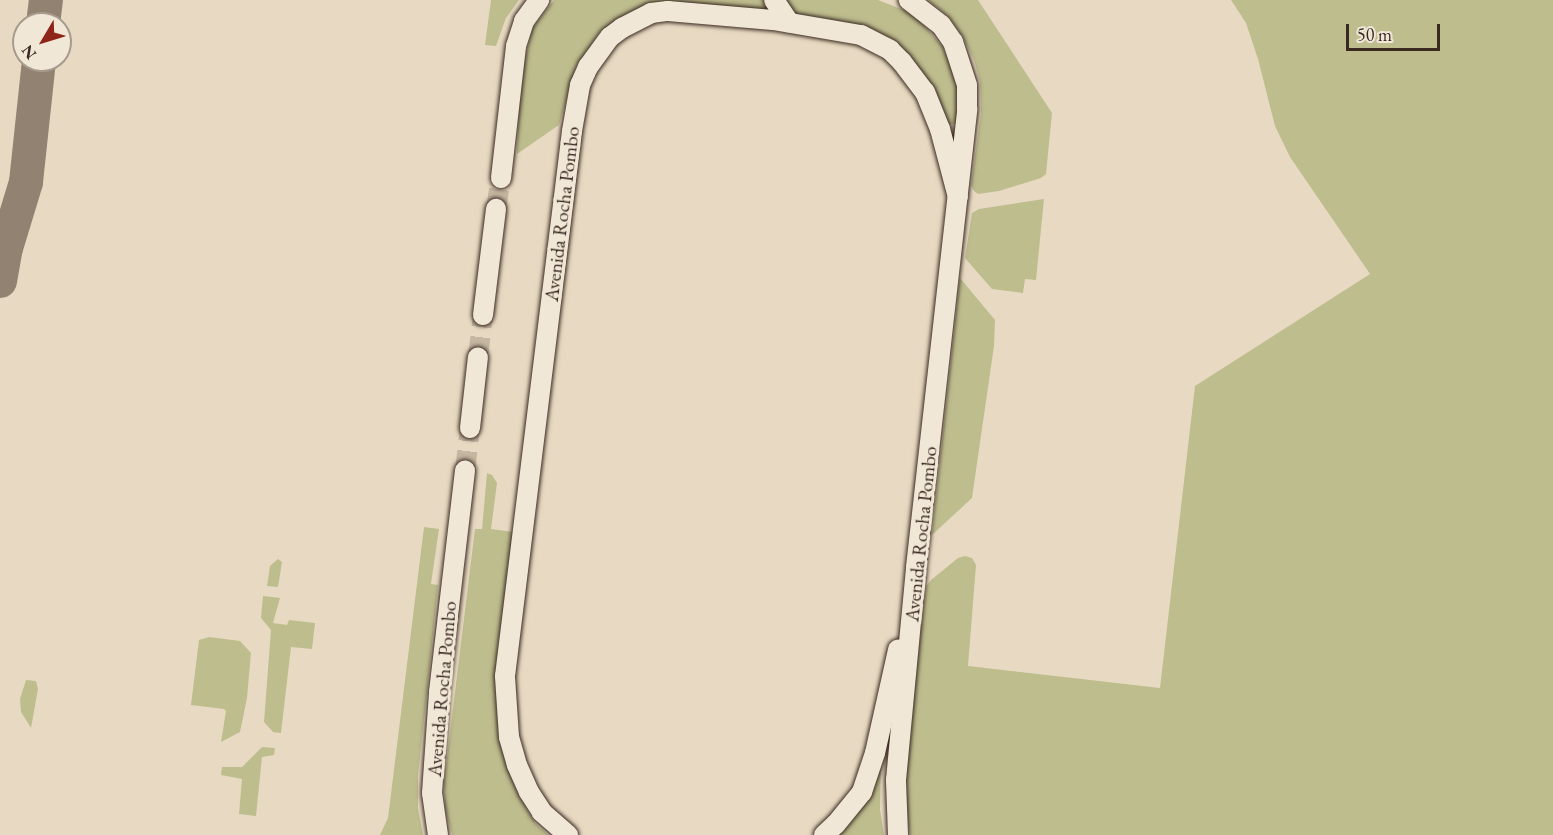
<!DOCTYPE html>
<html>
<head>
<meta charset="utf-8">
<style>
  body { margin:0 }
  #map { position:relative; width:1553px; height:835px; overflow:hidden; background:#e8dac2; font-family:"EB Garamond",serif }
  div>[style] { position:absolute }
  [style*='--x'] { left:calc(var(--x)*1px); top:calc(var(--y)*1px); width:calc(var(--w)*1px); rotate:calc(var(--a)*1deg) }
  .green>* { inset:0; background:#bebd8e }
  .taxiway>* { height:34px; margin:-17px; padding:0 17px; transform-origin:17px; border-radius:17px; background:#918272 }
  .secondary-tunnel>* { height:20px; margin-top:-10px; transform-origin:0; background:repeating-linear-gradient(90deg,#c5b7a2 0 20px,transparent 0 30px) }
  .roads { filter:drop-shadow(0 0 2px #3a2921) drop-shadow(0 0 2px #3a2921) }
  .secondary>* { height:20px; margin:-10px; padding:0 10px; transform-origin:10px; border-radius:10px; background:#f0e7d7 }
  span { translate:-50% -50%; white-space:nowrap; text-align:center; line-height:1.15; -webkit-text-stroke:6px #f0e7d7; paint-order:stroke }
  .street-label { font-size:20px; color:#3a2921 }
  .north { position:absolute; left:12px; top:12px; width:60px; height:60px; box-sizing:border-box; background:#f0e7d7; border:2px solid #a79b8e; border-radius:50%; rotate:232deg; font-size:16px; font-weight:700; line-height:24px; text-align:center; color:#3a2921 }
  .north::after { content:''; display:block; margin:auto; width:21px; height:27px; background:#8f2418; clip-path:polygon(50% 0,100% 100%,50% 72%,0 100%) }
  .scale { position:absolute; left:1346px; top:24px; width:94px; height:27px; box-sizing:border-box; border:3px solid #3a2921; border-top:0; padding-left:8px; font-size:18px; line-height:21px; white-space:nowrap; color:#3a2921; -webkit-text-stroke:4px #f0e7d7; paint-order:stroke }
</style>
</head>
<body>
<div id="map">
  <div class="green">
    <div style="clip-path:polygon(491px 0,519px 0,506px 18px,496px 46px,485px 45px)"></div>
    <div style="clip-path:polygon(554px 0,878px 0,914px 14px,942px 46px,958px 79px,959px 123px,946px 125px,879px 36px,648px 7px,623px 16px,599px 33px,576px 66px,559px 125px,517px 154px,520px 83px,532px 29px)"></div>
    <div style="clip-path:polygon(928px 0,978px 0,1052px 113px,1046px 174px,1041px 178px,999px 191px,978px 194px,974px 191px,971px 185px,981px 113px,980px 82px,974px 60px,962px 35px,947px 15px)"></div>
    <div style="clip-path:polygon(1231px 0,1553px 0,1553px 835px,910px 835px,906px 806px,905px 767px,926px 586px,931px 580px,958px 558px,965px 556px,972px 558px,976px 565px,968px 666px,1160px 688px,1195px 386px,1370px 274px,1290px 157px,1275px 126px,1258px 59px,1246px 23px)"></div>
    <div style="clip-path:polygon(1044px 199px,1036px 280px,1025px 279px,1023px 293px,992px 289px,965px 258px,972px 213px,979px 209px)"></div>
    <div style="clip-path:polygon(960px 278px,995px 320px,994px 346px,972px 498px,932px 535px)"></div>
    <div style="clip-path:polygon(487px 473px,492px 475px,497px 483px,491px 529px,513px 532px,499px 727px,507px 765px,518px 794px,535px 823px,548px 835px,452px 835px,445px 808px,444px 782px,475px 529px,482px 529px)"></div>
    <div style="clip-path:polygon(424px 527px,439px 529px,431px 584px,438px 585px,418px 776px,418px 808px,423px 835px,380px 835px,388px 818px)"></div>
    <div style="clip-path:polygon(278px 559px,282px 562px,278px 587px,267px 586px,270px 566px)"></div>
    <div style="clip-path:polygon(263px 596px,280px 598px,273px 623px,287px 625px,289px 620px,315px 623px,312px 649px,291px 647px,281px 733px,273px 732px,264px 722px,271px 630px,261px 618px)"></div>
    <div style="clip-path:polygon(209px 637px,240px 641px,251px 653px,247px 698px,240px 732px,221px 742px,226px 711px,224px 709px,191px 705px,199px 640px)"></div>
    <div style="clip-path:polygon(26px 680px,36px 681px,38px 689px,31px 728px,21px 712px,20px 699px)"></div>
    <div style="clip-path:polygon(262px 747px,275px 748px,274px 755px,262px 757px,256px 816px,239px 814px,242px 779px,221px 775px,222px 767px,242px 767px)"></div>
    <div style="clip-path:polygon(881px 761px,880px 810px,884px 835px,832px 835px)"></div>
  </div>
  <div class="taxiway">
    <div style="--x:43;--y:24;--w:24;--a:-83"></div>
    <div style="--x:0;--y:281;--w:34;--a:-80"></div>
    <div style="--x:6;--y:248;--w:69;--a:-73.1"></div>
    <div style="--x:26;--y:182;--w:123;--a:-83.9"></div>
  </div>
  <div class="secondary-tunnel">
    <div style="--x:496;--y:209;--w:31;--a:-81"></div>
    <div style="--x:478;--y:357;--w:42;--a:-83.2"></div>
    <div style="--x:465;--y:471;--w:43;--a:-83.4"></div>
  </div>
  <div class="roads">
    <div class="secondary">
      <div style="--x:774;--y:0;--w:27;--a:56"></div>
      <div style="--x:501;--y:178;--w:133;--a:-83.5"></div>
      <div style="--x:516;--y:46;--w:26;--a:-72"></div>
      <div style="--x:524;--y:21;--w:26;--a:-54"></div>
      <div style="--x:483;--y:315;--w:107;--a:-83"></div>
      <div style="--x:470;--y:428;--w:71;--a:-83.6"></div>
      <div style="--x:438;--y:835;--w:42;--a:-98.1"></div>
      <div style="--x:432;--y:793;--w:101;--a:-86"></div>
      <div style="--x:439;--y:692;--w:223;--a:-83.3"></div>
      <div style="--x:568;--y:835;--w:35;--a:-139"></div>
      <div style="--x:542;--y:812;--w:24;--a:-123"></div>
      <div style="--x:529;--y:792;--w:30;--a:-114"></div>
      <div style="--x:517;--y:765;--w:29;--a:-106"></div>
      <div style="--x:509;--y:737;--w:61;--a:-93.8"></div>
      <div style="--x:505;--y:676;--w:549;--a:-82.99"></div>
      <div style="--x:572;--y:131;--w:47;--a:-80.1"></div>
      <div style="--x:580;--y:85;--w:20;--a:-66"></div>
      <div style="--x:588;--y:67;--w:37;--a:-54"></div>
      <div style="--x:610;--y:37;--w:15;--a:-37"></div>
      <div style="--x:622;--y:28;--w:33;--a:-27"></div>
      <div style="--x:651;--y:13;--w:17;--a:-7"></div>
      <div style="--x:668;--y:11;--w:105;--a:4.9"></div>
      <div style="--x:773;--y:20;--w:89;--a:9.7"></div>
      <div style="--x:861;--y:35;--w:33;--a:27"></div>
      <div style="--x:890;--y:50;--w:17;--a:45"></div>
      <div style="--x:902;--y:62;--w:38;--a:53"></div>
      <div style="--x:925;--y:92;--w:40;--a:68"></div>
      <div style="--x:940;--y:129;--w:70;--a:75.2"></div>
      <div style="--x:824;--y:835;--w:16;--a:-43"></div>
      <div style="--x:836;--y:824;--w:41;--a:-50.9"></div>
      <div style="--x:862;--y:792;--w:41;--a:-71.6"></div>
      <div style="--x:875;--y:753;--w:106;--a:-77.4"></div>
      <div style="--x:898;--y:835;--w:55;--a:-92.1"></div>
      <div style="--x:896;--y:780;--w:214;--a:-84.6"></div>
      <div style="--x:916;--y:567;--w:461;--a:-83.6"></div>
      <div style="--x:967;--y:109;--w:24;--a:-90"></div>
      <div style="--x:967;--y:85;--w:45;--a:-108"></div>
      <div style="--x:953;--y:42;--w:21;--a:-125"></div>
      <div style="--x:941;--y:25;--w:41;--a:-142"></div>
    </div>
  </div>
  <div class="street-label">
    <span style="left:562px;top:214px;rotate:-83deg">Avenida Rocha Pombo</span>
    <span style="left:921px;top:534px;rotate:-84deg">Avenida Rocha Pombo</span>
    <span style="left:442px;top:689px;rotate:-85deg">Avenida Rocha Pombo</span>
  </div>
  <div class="north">N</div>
  <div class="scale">50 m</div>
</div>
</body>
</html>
